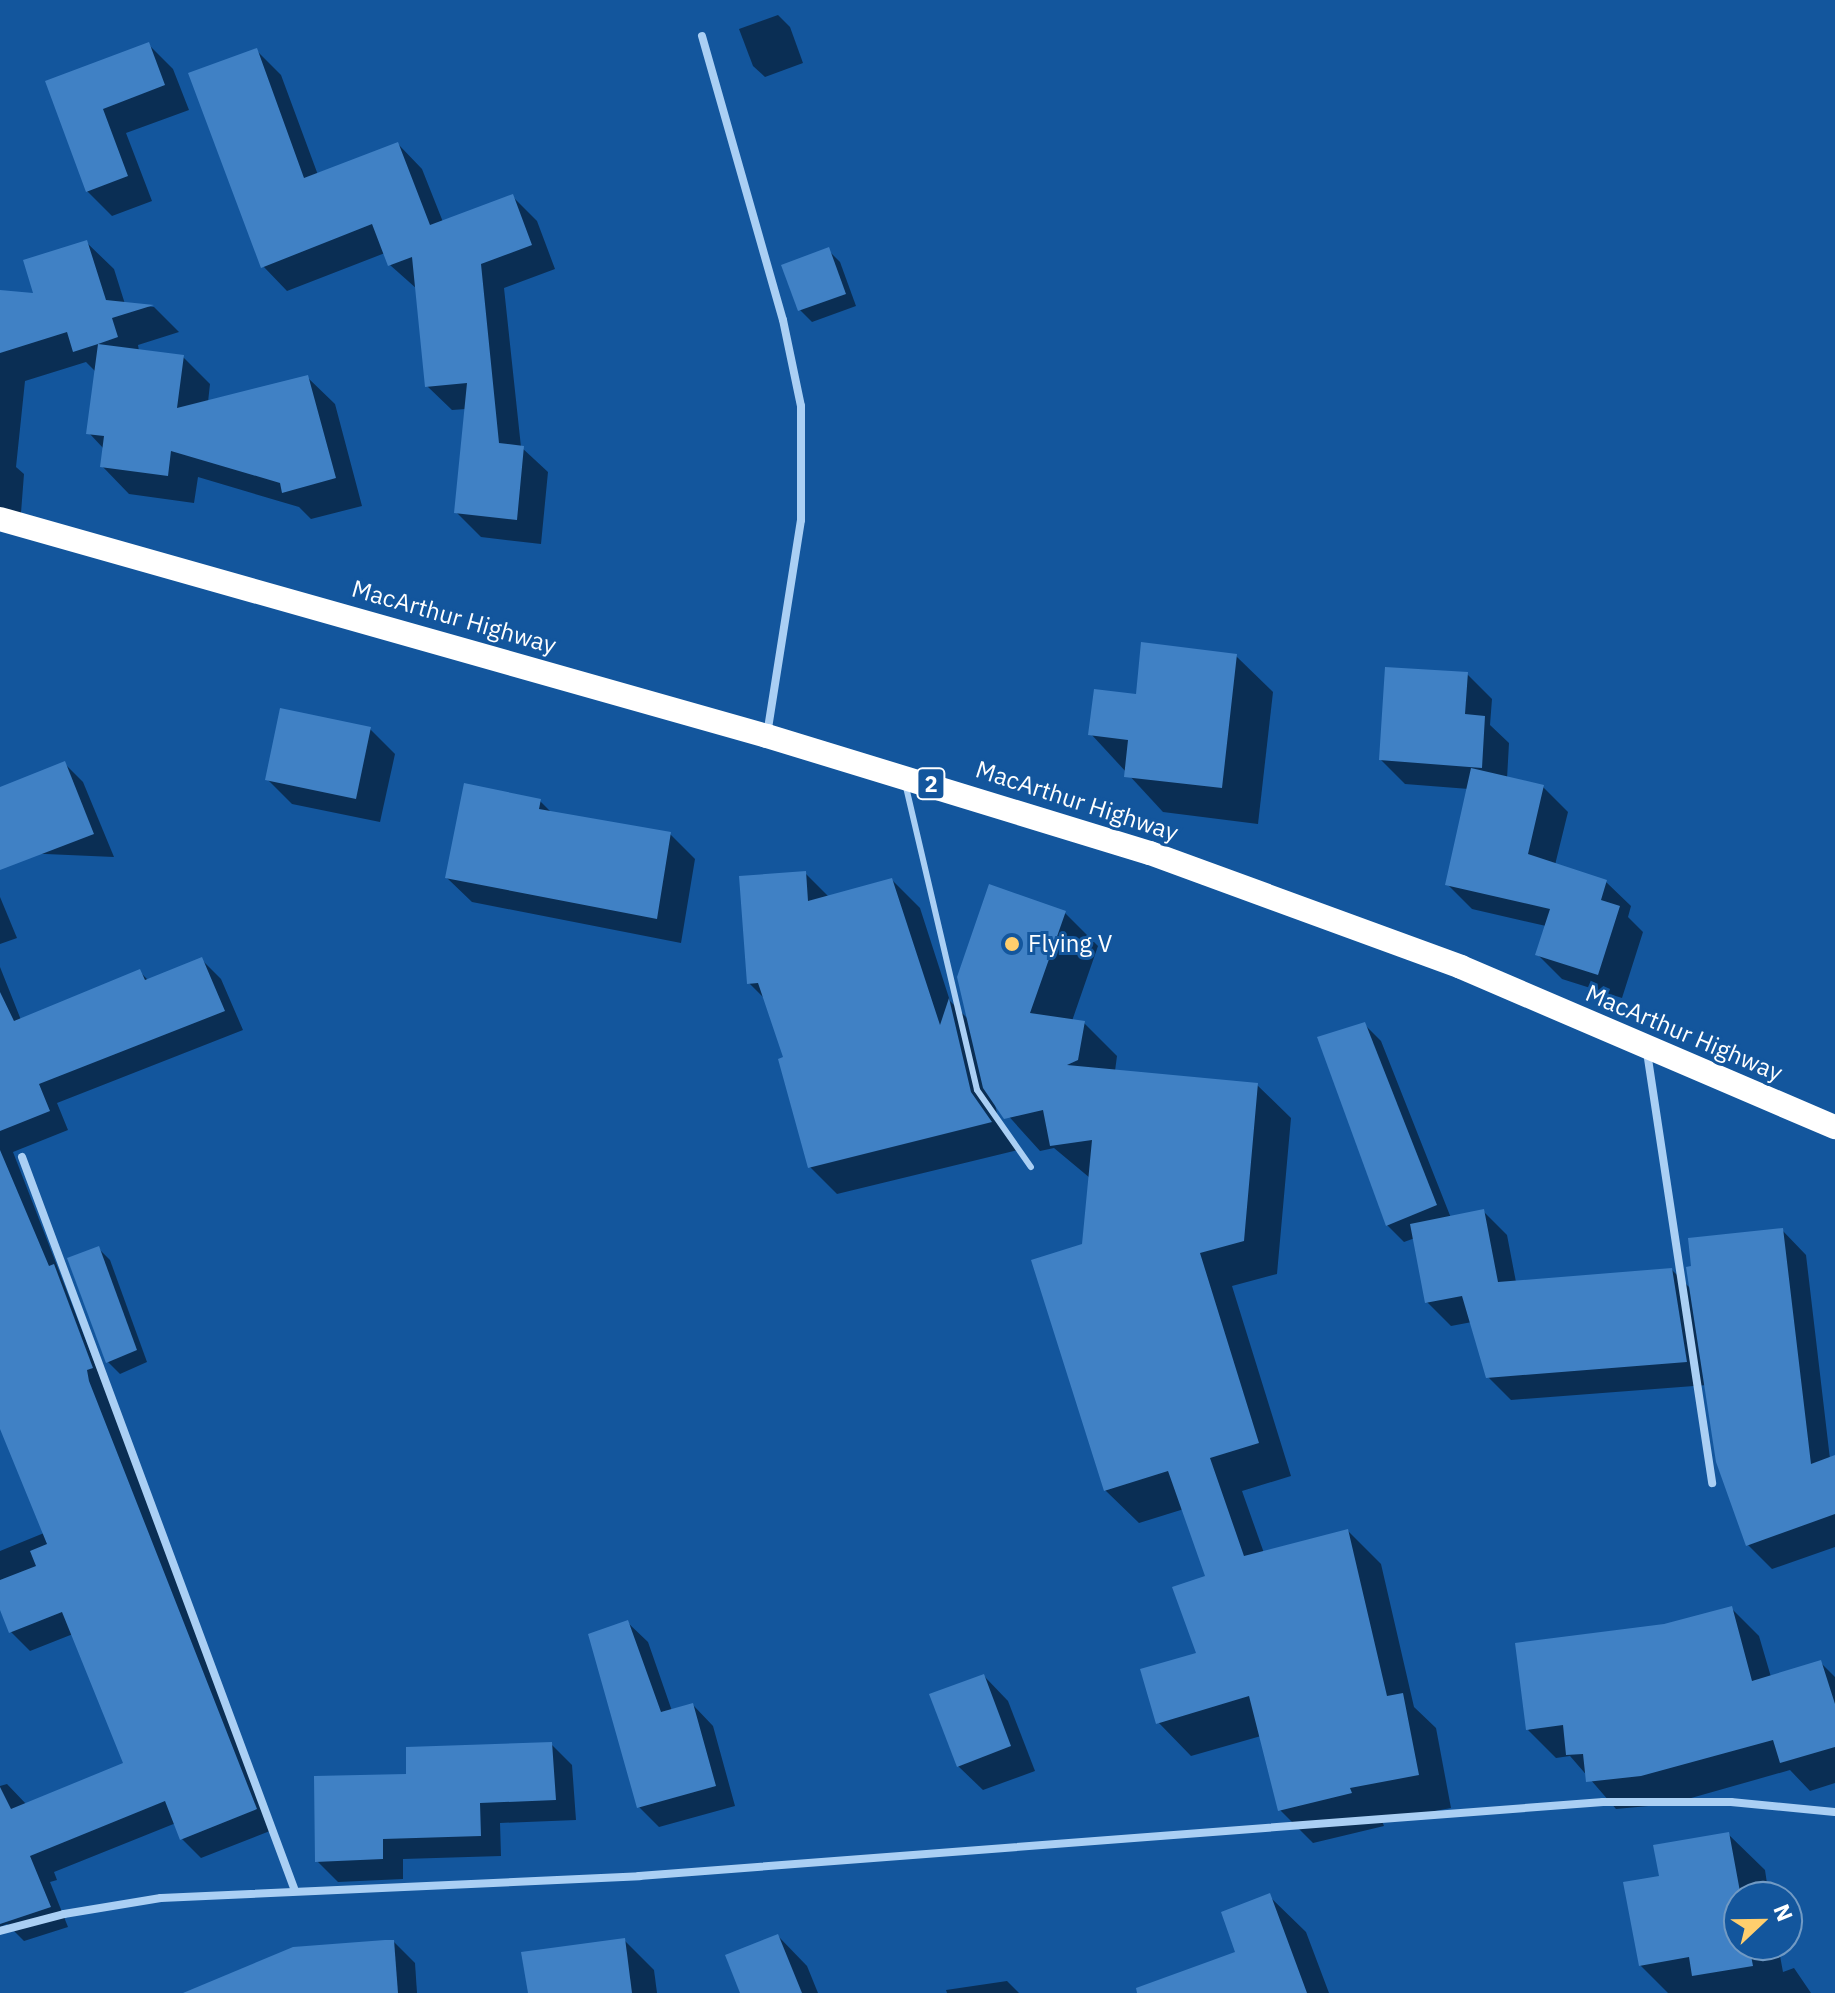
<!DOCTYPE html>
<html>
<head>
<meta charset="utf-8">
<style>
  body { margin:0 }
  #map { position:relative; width:1835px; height:1993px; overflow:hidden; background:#13569d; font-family:"IBM Plex Sans",sans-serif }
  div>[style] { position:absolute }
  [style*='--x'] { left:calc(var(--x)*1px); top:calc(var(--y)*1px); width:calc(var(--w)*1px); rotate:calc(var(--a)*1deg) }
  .shadow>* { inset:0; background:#0007 }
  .building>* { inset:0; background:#4081c5 }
  .lane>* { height:6px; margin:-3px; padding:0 3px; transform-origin:3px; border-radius:3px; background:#aacff4 }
  .street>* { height:8px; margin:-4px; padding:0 4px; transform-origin:4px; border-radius:4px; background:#aacff4 }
  .highway>* { height:24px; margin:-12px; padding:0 12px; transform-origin:12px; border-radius:12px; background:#fff }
  .dots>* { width:22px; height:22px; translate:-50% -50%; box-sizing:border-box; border:4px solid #13569d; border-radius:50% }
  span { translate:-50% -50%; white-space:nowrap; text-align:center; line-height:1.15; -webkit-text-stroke:6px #13569d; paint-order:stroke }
  .shield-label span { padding:2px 6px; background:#13569d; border:2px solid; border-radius:6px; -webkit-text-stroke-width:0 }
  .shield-label { font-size:22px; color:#fff; font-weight:700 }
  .street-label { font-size:24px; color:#fff }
  .poi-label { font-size:24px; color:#fff }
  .left { translate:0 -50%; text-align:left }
  .north { position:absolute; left:1723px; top:1881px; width:80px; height:80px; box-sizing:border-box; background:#13569d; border:2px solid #719ac4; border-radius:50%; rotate:68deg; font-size:22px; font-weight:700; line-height:32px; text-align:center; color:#fff }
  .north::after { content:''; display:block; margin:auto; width:28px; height:36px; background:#ffce6d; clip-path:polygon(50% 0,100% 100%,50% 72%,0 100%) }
</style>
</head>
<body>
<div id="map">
  <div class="shadow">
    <div style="clip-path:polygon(778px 15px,790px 27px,803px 63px,765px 77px,753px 66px,739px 29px)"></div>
    <div style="clip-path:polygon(148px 44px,173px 69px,189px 110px,126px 133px,152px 201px,112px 216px,87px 191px,47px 82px)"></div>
    <div style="clip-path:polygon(256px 50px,281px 75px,318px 175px,398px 144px,422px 169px,443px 222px,512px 196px,537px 221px,555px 269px,504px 288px,521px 447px,548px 472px,541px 544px,481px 537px,456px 512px,466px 409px,452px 410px,427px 386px,417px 289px,390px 265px,385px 253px,287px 291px,263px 266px)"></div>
    <div style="clip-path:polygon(86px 242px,114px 269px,125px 304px,154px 307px,179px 332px,138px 345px,139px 351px,183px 357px,210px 384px,208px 402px,307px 377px,335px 404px,362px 506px,311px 519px,299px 507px,198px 477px,194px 503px,129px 494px,102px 466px,104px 449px,89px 433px,96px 372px,86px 362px,25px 381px,16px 467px,24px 474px,21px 513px,0 511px,0 291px,36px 295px)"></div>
    <div style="clip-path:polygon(828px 250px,840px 262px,856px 306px,812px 322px,800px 310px)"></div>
    <div style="clip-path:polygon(1236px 656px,1273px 692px,1258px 824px,1163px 812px,1091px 734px,1138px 696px)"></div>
    <div style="clip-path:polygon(1467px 674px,1492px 699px,1490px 725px,1509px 743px,1507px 779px,1543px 787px,1568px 812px,1555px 865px,1606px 882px,1631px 906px,1628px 917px,1643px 932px,1622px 998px,1562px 979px,1537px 954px,1546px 926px,1472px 909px,1447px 884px,1469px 789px,1405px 784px,1381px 760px)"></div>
    <div style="clip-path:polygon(370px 729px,395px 754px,380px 822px,292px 804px,267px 779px)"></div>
    <div style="clip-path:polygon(64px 763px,83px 782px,114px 857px,0 852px,0 807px)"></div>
    <div style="clip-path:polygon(540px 801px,553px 814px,670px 834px,695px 859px,681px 943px,472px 902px,447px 878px)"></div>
    <div style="clip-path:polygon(805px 873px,829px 897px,892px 880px,920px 908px,950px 1001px,969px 1020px,1065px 913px,1098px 946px,1072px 1021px,1084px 1023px,1117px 1056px,1115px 1071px,1257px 1085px,1291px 1118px,1277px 1274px,1232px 1286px,1291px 1476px,1242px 1491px,1264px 1553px,1348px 1531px,1381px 1564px,1414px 1707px,1436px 1728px,1451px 1808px,1382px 1821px,1384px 1826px,1313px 1843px,1280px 1810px,1261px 1736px,1191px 1756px,1158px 1722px,1198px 1654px,1207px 1578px,1184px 1509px,1139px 1523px,1105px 1490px,1084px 1246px,1090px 1178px,1054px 1148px,1040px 1151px,994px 1100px,999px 1122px,1018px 1150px,837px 1194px,809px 1166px,785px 1059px,765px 999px,749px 983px)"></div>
    <div style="clip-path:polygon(0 897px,17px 938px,0 944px)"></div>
    <div style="clip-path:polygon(202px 960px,221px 979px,243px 1030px,57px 1103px,68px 1130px,13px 1152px,275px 1829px,201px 1858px,182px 1839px,176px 1823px,54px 1872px,57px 1880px,50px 1882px,68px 1927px,24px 1941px,7px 1924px,0 1927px,0 1786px,7px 1784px,27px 1805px,126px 1765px,73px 1634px,30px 1651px,11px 1632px,0 1605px,0 1551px,44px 1533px,0 1423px,0 967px,21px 1020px,140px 972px,149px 981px)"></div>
    <div style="clip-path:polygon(1364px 1024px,1381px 1041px,1451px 1218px,1483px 1211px,1507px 1235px,1516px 1282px,1672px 1270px,1692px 1290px,1782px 1230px,1806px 1255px,1830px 1459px,1835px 1458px,1835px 1547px,1772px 1569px,1748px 1545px,1707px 1385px,1511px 1400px,1488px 1377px,1472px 1322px,1451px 1326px,1427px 1302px,1415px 1238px,1404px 1242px,1387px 1225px)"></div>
    <div style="clip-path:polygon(98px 1248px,110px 1260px,147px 1362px,120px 1374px,108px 1362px)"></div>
    <div style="clip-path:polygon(1731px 1608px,1759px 1636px,1771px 1677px,1820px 1662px,1835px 1677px,1835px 1783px,1810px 1791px,1790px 1770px,1670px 1804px,1616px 1809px,1570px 1756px,1556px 1758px,1528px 1730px,1665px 1626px)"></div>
    <div style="clip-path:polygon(627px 1622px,648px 1642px,672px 1711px,693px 1705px,713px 1726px,735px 1806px,659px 1827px,639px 1807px)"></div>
    <div style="clip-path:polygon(984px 1676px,1008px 1701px,1035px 1771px,983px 1790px,958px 1766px)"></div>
    <div style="clip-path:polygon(551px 1744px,572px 1765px,576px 1820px,500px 1823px,501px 1856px,403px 1859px,403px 1879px,338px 1882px,317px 1861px,408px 1776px)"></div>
    <div style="clip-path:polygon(1728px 1834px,1765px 1870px,1769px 1897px,1739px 1897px,1739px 1945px,1778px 1945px,1783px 1972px,1794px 1968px,1811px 1993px,1668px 1993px,1640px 1965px,1661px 1878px)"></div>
    <div style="clip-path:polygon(1269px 1896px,1306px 1932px,1329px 1993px,1178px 1993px,1238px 1953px)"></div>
    <div style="clip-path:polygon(778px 1936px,807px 1966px,818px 1993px,742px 1993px)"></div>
    <div style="clip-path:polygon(624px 1940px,654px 1970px,657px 1993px,530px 1993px)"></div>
    <div style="clip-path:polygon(394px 1942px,415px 1963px,417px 1993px,201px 1993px)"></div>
    <div style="clip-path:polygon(1007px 1981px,1019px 1993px,947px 1993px,946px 1990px)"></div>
  </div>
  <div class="building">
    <div style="clip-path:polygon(149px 42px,165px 85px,103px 109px,128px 176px,86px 192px,45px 81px)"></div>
    <div style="clip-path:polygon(257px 48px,304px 178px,398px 142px,430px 225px,513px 194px,532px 245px,481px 264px,499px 443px,524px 446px,517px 520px,454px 513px,467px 383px,425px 387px,412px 257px,388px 266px,372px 224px,261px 268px,188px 73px)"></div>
    <div style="clip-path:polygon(87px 240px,106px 300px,154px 305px,112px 318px,118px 337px,98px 344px,184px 355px,177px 408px,308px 375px,336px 478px,282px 493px,280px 483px,171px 451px,168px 476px,100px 467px,104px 436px,86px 434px,98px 344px,73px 352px,67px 332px,0 353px,0 290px,33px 293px,23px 260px)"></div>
    <div style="clip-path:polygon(829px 247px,846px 294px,798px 311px,781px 265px)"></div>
    <div style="clip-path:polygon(1141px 642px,1237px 654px,1222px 788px,1124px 777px,1128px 740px,1088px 735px,1094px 689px,1136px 694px)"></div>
    <div style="clip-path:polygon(1385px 667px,1468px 672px,1465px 714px,1485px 716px,1482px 768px,1379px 760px)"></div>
    <div style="clip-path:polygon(280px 708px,371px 727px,356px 799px,265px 780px)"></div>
    <div style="clip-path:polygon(65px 761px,94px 834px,0 870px,0 787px)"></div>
    <div style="clip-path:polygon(1471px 768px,1544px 785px,1528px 854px,1607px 880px,1601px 900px,1620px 906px,1598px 975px,1535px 955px,1550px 909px,1445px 885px)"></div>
    <div style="clip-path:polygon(464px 783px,541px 799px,539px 809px,671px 832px,657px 919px,445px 878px)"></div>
    <div style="clip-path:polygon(806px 871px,808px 901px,892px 878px,940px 1025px,949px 998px,971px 1092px,992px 1122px,808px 1168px,778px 1059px,783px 1057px,758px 983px,747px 984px,739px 876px)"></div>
    <div style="clip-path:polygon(989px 884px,1066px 911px,1030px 1013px,1085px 1021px,1078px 1060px,1067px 1065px,1258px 1083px,1244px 1241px,1200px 1253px,1259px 1443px,1210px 1458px,1244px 1556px,1348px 1529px,1387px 1696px,1403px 1693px,1419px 1775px,1350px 1788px,1352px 1793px,1278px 1811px,1249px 1696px,1156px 1724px,1140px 1669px,1196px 1653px,1172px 1587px,1205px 1576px,1168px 1471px,1104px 1491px,1031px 1260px,1082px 1244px,1092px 1140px,1050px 1146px,1043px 1110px,1004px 1119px,983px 1088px,957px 977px)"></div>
    <div style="clip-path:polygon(202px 957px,225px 1011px,39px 1084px,50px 1111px,0 1131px,0 992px,14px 1021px,140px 969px,145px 980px)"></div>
    <div style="clip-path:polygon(1365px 1022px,1437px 1205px,1386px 1226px,1317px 1037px)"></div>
    <div style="clip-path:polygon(0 1150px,49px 1266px,54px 1264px,93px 1368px,87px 1370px,89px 1381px,257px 1809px,180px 1840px,165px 1801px,30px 1856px,51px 1907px,0 1924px,0 1787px,11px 1809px,123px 1763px,62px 1612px,9px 1633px,0 1610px,0 1580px,36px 1566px,30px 1551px,47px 1544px,0 1429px)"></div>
    <div style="clip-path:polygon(1484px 1209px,1498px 1282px,1672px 1268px,1687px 1362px,1486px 1378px,1462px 1296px,1425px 1303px,1410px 1224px)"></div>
    <div style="clip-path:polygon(1783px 1228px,1811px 1464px,1835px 1455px,1835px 1514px,1746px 1546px,1716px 1462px,1686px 1267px,1691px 1266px,1688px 1238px)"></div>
    <div style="clip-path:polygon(99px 1246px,137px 1350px,106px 1363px,67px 1258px)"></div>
    <div style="clip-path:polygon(1732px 1606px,1752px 1681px,1821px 1660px,1835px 1704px,1835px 1747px,1780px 1763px,1773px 1740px,1641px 1776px,1586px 1782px,1583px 1754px,1566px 1755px,1563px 1725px,1526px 1730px,1515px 1643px,1664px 1624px)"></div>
    <div style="clip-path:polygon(628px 1620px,661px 1712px,693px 1703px,716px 1786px,637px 1808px,588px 1634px)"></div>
    <div style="clip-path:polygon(984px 1674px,1011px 1746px,957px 1767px,929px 1694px)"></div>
    <div style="clip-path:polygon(552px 1742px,556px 1800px,480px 1803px,481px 1836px,383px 1839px,383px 1859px,315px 1862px,314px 1776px,406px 1774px,406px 1747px)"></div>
    <div style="clip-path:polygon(1729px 1832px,1741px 1897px,1739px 1945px,1749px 1945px,1753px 1966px,1692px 1976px,1689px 1957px,1639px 1966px,1623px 1882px,1659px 1876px,1653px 1845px)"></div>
    <div style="clip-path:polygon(1270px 1893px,1307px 1993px,1137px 1993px,1136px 1988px,1235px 1952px,1221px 1912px)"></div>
    <div style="clip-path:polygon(778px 1934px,802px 1993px,740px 1993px,725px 1955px)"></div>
    <div style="clip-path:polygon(625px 1938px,632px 1993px,528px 1993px,521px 1952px)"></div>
    <div style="clip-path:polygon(385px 1940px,394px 1940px,398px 1993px,183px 1993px,293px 1947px)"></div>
  </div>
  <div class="lane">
    <div style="--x:906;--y:787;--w:311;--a:76.8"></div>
    <div style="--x:977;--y:1090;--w:94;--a:55"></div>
  </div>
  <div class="street">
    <div style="--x:702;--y:36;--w:295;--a:74.1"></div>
    <div style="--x:783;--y:320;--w:88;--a:78.2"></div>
    <div style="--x:801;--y:406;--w:114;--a:90"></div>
    <div style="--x:801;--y:520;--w:218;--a:99"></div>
    <div style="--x:1647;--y:1052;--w:436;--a:81.4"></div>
    <div style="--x:22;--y:1157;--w:780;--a:69.59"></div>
    <div style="--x:0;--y:1931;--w:66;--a:-14.9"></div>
    <div style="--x:64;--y:1914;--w:98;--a:-9.4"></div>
    <div style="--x:161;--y:1898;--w:479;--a:-2.6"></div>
    <div style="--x:639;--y:1876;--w:967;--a:-4.39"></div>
    <div style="--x:1603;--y:1802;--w:128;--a:0"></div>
    <div style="--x:1731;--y:1802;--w:104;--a:5.5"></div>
  </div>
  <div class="highway">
    <div style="--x:0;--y:519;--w:797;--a:15.8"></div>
    <div style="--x:767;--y:736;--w:400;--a:17"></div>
    <div style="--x:1150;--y:853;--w:331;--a:20.1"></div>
    <div style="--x:1461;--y:967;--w:407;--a:23.2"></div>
  </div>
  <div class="dots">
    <div style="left:1012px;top:944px;background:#ffce6d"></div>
  </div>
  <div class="shield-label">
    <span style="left:931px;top:784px">2</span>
  </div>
  <div class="street-label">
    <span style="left:454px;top:617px;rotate:16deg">MacArthur Highway</span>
    <span style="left:1077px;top:801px;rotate:18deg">MacArthur Highway</span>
    <span style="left:1684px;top:1033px;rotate:23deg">MacArthur Highway</span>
  </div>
  <div class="poi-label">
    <span class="left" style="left:1028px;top:944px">Flying V</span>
  </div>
  <div class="north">N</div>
</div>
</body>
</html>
